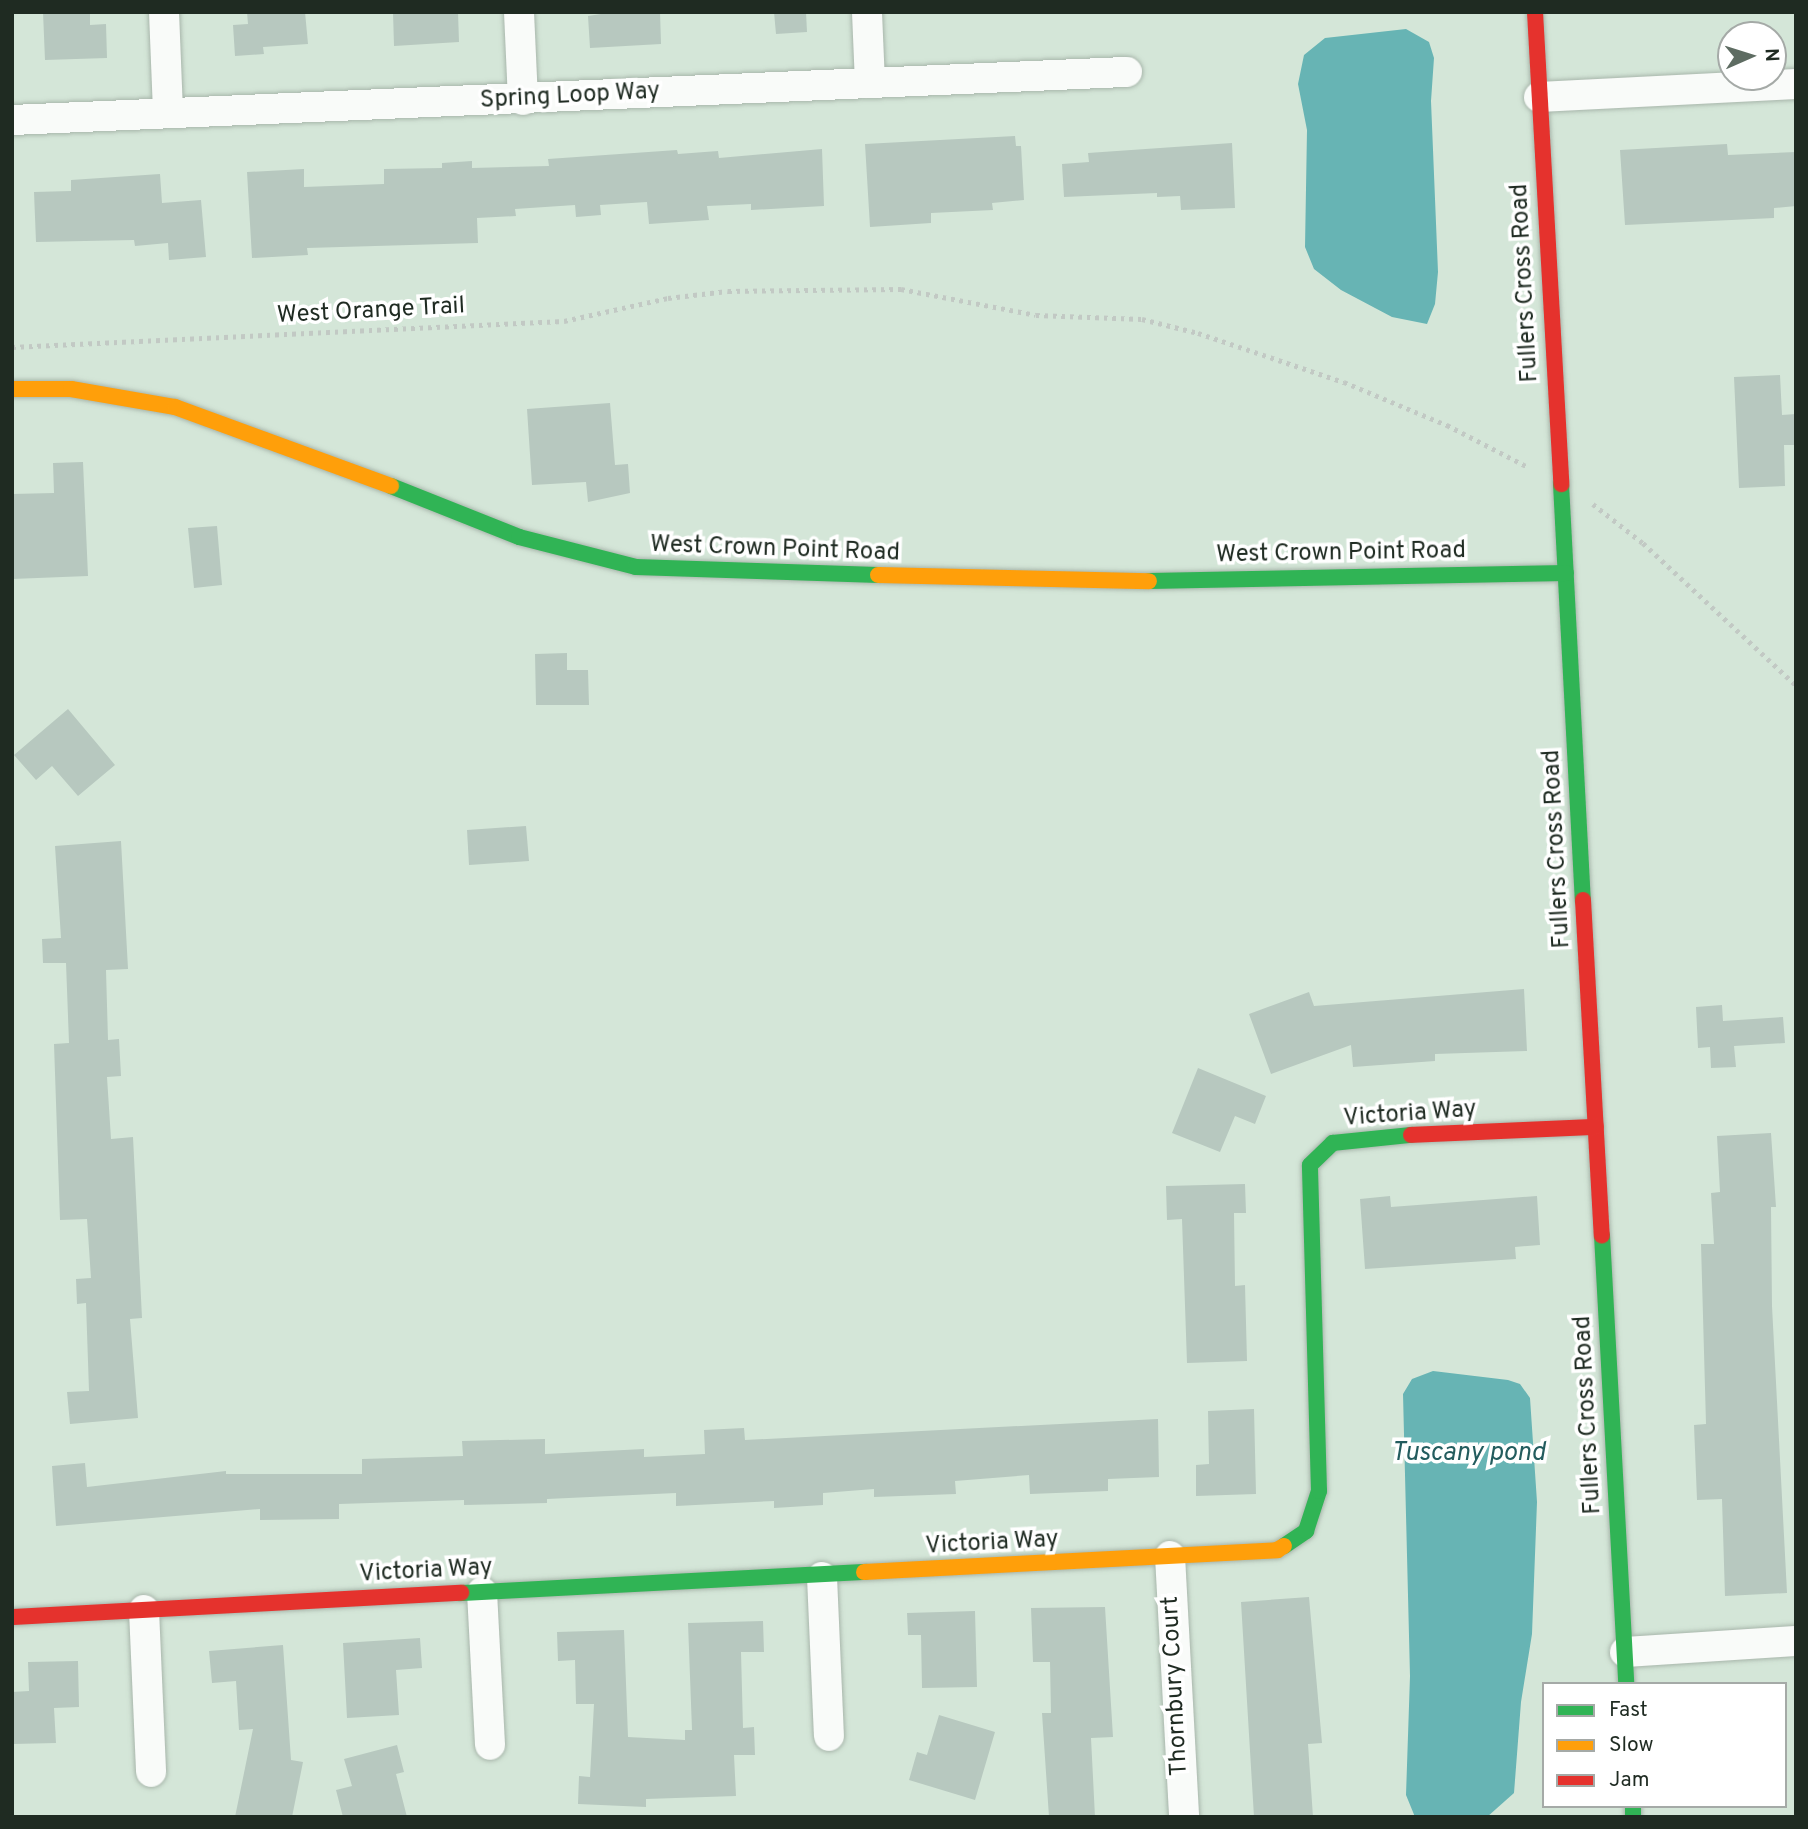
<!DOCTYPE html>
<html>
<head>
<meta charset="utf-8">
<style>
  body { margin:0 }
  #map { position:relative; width:1808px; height:1829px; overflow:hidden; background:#d4e6d8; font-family:Overpass,sans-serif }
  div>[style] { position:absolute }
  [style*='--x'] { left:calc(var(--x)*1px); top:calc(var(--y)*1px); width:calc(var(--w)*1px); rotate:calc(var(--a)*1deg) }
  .water>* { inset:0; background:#67b4b4 }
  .building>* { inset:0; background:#b7c8bf }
  .path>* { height:4.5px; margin-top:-2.25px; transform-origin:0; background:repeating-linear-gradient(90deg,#c2c9c4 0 3.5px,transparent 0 8.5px) }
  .roads { filter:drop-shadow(0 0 2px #a8b6ab) drop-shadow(0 0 2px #a8b6ab) }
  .street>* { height:30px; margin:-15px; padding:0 15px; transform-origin:15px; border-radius:15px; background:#f9fbf9 }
  .fast>* { height:16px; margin:-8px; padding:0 8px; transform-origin:8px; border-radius:8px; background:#30b455 }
  .slow>* { height:16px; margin:-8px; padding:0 8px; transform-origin:8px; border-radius:8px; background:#ff9f0a }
  .jam>* { height:16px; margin:-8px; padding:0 8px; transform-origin:8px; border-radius:8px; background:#e5322d }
  span { translate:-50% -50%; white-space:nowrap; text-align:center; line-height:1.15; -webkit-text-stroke:7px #fff; paint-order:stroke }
  .street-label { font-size:24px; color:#1f2b22 }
  .water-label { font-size:26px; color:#235c5e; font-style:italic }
  .frame { position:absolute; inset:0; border:14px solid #1f2b22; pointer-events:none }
  .legend { position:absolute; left:1542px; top:1682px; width:245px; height:126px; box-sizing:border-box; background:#fff; border:2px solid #a5aaa7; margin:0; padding:9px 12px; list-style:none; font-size:21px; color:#1f2b22 }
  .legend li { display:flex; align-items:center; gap:14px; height:35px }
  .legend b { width:35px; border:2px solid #a5aaa7 }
  .north { position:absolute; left:1717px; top:21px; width:70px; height:70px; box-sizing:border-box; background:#fff; border:2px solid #a5aaa7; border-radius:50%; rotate:87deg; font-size:19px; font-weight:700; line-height:28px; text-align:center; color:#1f2b22 }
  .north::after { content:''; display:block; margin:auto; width:24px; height:32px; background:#5e6c62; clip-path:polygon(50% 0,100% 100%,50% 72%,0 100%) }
</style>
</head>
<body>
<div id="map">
  <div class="water">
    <div style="clip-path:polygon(1406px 29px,1429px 42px,1434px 58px,1431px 101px,1438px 272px,1435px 304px,1427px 324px,1392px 317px,1341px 290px,1314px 269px,1305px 247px,1307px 130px,1298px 84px,1304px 55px,1325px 38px)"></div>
    <div style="clip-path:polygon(1433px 1371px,1508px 1380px,1520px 1384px,1530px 1398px,1537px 1502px,1532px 1634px,1521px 1702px,1514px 1793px,1487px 1817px,1415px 1817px,1406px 1795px,1410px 1676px,1403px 1394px,1412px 1379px)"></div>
  </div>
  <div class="building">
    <div style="clip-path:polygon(43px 12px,90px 12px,90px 25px,106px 24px,107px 58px,45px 60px)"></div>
    <div style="clip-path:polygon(247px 12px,305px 12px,308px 44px,263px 47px,264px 54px,235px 56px,233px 25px,248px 24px)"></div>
    <div style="clip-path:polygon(393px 12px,458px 12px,459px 42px,394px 46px)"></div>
    <div style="clip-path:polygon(614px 12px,660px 12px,661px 44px,590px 48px,588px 16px)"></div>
    <div style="clip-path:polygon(774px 12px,806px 12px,807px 32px,776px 34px)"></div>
    <div style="clip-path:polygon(1015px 136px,1016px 146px,1021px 146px,1024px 200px,992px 203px,993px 210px,931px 213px,931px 223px,870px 227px,865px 144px)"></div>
    <div style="clip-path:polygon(1232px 143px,1235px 208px,1181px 210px,1180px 196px,1157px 197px,1157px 193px,1064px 197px,1062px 164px,1089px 162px,1088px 153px)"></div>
    <div style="clip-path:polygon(1727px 144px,1728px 155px,1796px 152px,1796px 206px,1774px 208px,1774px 218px,1625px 225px,1620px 150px)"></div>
    <div style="clip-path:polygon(822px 149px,824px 206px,751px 210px,751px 204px,707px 206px,709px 220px,649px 224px,647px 202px,600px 205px,601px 215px,576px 217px,575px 205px,515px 209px,516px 216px,477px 218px,478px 243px,307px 248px,308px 255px,252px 258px,247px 172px,304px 169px,304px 187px,384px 184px,384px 169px,442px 168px,442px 163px,472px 161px,472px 168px,549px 166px,548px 159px,677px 150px,678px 154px,718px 151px,719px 158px)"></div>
    <div style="clip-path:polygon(160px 174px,162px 203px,201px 200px,206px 257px,169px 260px,168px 243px,135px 246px,134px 240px,36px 242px,34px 192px,71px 191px,71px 180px)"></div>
    <div style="clip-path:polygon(1780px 375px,1782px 415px,1796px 414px,1796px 445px,1784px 445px,1785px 486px,1739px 488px,1734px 377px)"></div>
    <div style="clip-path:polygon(610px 403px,615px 465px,628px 464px,630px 493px,588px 502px,586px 482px,532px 485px,527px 409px)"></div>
    <div style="clip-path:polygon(83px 462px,88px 576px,12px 579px,12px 494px,54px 493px,53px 463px)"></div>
    <div style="clip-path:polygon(217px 526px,222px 585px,194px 588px,188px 528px)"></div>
    <div style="clip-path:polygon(567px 653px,567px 670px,588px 670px,589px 705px,536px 705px,535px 654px)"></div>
    <div style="clip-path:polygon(68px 709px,115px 765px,78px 796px,52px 766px,36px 780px,14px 755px)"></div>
    <div style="clip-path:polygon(526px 826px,529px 861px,469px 865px,467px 830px)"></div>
    <div style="clip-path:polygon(121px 841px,128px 969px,106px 970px,108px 1040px,119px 1039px,121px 1076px,107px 1077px,111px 1139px,133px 1137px,142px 1318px,130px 1319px,138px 1418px,70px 1424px,67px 1392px,89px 1391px,86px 1303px,77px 1304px,76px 1279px,91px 1278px,87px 1219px,60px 1220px,54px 1044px,69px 1043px,66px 963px,43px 963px,42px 939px,61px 938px,55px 846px)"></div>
    <div style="clip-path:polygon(1524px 989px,1527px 1051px,1435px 1054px,1435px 1061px,1353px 1067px,1351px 1045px,1271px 1074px,1249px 1014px,1309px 992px,1314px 1006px)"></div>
    <div style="clip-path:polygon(1722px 1005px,1723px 1021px,1783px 1017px,1785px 1043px,1734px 1046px,1736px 1067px,1711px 1068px,1710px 1047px,1698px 1048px,1696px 1007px)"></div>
    <div style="clip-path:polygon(1198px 1068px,1266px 1096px,1255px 1124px,1235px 1116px,1220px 1152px,1172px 1133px)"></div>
    <div style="clip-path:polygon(1771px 1133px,1776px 1207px,1771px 1207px,1772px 1306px,1787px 1593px,1725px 1596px,1722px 1499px,1697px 1500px,1694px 1425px,1706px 1424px,1701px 1244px,1714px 1244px,1711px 1193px,1720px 1192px,1717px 1136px)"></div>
    <div style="clip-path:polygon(1245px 1184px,1246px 1213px,1234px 1213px,1235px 1286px,1245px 1285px,1247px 1361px,1187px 1363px,1182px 1219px,1167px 1220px,1166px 1186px)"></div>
    <div style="clip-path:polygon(1390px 1196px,1391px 1207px,1537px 1196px,1540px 1245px,1515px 1247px,1516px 1259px,1365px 1269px,1360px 1199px)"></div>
    <div style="clip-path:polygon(1254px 1409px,1256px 1494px,1196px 1496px,1196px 1465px,1209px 1464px,1208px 1411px)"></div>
    <div style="clip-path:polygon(1158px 1419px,1159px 1477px,1108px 1479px,1108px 1491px,1030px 1494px,1029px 1475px,955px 1481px,956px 1494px,874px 1497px,874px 1489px,823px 1493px,823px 1505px,774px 1508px,774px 1501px,676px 1506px,676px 1493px,547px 1499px,547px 1503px,464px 1505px,464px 1500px,339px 1504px,339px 1519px,260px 1520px,260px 1509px,56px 1526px,52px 1466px,85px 1463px,87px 1487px,226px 1471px,226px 1474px,362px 1474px,362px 1459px,463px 1456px,462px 1441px,545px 1439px,545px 1454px,644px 1449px,644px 1457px,705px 1454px,704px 1430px,744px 1428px,745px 1440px)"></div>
    <div style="clip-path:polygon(1309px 1597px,1322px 1743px,1308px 1744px,1313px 1817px,1254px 1817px,1241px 1602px)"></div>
    <div style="clip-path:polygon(1105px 1607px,1113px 1737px,1091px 1738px,1095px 1817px,1049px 1817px,1042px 1713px,1051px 1713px,1050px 1662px,1033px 1662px,1031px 1608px)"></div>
    <div style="clip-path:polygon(975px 1611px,977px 1687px,922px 1688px,921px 1635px,908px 1635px,907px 1613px)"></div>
    <div style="clip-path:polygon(763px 1621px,764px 1652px,741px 1652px,743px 1728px,754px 1727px,755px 1755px,734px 1755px,736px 1796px,646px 1799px,646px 1807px,578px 1804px,579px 1776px,590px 1777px,594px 1704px,576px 1704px,575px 1660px,558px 1661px,557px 1632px,624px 1630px,628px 1737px,685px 1740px,685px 1730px,692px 1730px,688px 1623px)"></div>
    <div style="clip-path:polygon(420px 1638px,422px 1668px,396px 1670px,399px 1715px,347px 1718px,343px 1643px)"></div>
    <div style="clip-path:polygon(283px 1645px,291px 1760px,303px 1762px,292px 1817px,235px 1817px,253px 1729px,239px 1730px,236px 1681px,212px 1683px,209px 1651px)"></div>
    <div style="clip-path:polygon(78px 1661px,79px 1707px,54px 1708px,56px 1743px,13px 1744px,12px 1692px,29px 1691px,28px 1662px)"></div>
    <div style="clip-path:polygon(939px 1715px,995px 1732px,975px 1800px,909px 1780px,917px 1752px,927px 1755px)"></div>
    <div style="clip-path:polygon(397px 1745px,404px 1772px,396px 1774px,407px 1817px,343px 1817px,336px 1790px,352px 1786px,344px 1759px)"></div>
  </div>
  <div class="path">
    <div style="--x:12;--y:347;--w:553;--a:-2.7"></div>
    <div style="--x:564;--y:321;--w:107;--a:-12.5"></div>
    <div style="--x:668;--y:298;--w:60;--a:-6.7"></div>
    <div style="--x:728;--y:291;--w:173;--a:-0.7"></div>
    <div style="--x:901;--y:289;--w:137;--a:10.9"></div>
    <div style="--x:1036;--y:315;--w:106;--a:2.2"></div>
    <div style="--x:1142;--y:319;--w:58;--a:14"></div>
    <div style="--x:1198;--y:333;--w:154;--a:18.6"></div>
    <div style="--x:1344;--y:382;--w:112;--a:22.7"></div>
    <div style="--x:1447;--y:425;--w:93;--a:27.4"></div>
    <div style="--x:1593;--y:504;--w:63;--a:38"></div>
    <div style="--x:1643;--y:543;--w:209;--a:42.9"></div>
  </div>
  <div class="roads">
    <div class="street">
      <div style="--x:164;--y:12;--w:101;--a:87.7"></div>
      <div style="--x:519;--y:12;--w:88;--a:87.4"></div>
      <div style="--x:867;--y:12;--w:71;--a:87.6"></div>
      <div style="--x:1539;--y:97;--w:257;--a:-2.9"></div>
      <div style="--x:12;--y:120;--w:1116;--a:-2.47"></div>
      <div style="--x:1170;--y:1556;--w:261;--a:86.9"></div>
      <div style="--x:822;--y:1577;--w:159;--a:87.5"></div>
      <div style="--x:482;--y:1592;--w:153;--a:87"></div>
      <div style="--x:144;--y:1610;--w:162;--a:87.5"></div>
      <div style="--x:1625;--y:1652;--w:171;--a:-3.7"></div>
    </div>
    <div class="fast">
      <div style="--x:1561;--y:484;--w:417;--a:87"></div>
      <div style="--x:391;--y:486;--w:138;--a:21.7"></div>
      <div style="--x:519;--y:537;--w:121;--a:14.4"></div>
      <div style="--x:636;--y:567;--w:242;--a:1.9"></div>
      <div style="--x:1149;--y:581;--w:417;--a:-1.1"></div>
      <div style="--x:1602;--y:1235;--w:450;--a:86.9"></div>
      <div style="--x:1284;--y:1546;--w:27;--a:-34"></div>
      <div style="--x:1306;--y:1531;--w:42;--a:-72"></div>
      <div style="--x:1319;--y:1491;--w:326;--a:-91.6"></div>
      <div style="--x:1310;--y:1165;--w:32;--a:-44"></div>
      <div style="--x:1333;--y:1143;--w:78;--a:-5.9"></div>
      <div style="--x:461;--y:1593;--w:404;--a:-3"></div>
      <div style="--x:1633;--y:1806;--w:11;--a:90"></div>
    </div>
    <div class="slow">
      <div style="--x:12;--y:389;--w:59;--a:0"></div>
      <div style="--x:71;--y:389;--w:106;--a:9.8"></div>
      <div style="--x:175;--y:407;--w:230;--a:20.1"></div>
      <div style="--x:878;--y:575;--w:271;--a:1.3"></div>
      <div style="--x:864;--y:1572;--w:414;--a:-3"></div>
      <div style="--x:1277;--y:1550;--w:8;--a:-30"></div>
    </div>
    <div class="jam">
      <div style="--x:1535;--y:12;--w:473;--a:86.8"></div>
      <div style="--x:1583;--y:900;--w:336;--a:86.8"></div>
      <div style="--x:1411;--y:1135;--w:185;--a:-2.5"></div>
      <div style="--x:12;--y:1617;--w:450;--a:-3.1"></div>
    </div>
  </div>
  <div class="street-label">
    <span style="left:570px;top:97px;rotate:-3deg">Spring Loop Way</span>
    <span style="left:1526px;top:283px;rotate:-93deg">Fullers Cross Road</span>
    <span style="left:371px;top:312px;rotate:-3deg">West Orange Trail</span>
    <span style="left:775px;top:550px;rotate:2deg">West Crown Point Road</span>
    <span style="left:1341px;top:554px;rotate:-1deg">West Crown Point Road</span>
    <span style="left:1558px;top:849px;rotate:-93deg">Fullers Cross Road</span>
    <span style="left:1410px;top:1115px;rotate:-4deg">Victoria Way</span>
    <span style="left:1589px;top:1415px;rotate:-93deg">Fullers Cross Road</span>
    <span style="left:992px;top:1544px;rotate:-3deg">Victoria Way</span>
    <span style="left:426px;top:1572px;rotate:-3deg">Victoria Way</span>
    <span style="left:1176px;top:1686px;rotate:-93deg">Thornbury Court</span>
  </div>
  <div class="water-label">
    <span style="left:1468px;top:1454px">Tuscany pond</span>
  </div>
  <div class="frame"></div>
  <ul class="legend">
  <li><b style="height:9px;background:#30b455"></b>Fast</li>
  <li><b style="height:9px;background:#ff9f0a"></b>Slow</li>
  <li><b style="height:9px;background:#e5322d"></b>Jam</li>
  </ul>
  <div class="north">N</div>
</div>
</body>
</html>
